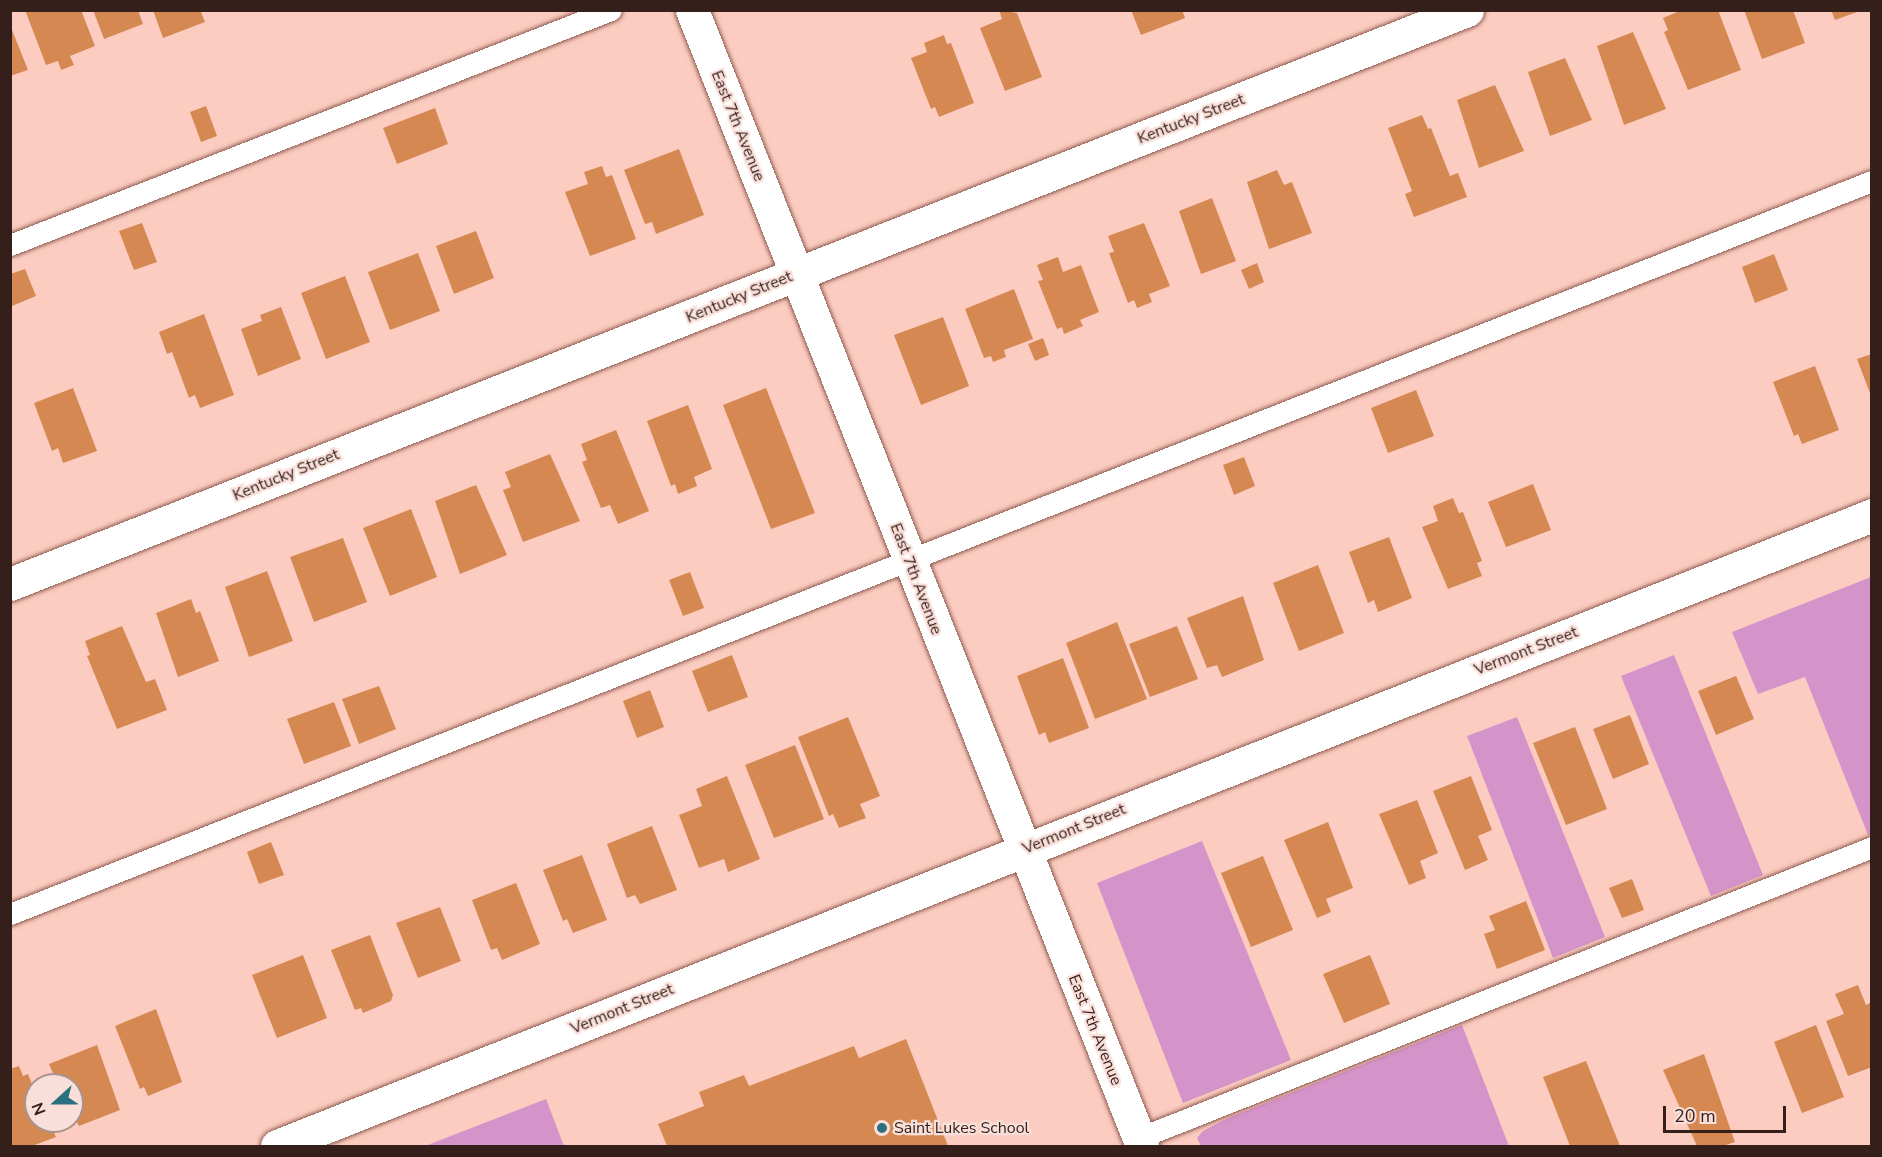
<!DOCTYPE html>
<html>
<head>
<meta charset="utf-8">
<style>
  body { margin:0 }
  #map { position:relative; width:1882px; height:1157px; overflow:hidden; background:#fcccc0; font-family:"Nunito Sans",sans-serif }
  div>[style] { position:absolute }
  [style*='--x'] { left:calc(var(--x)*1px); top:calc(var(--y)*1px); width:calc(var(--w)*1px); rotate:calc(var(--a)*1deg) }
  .green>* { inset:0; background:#d594c9 }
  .building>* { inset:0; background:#d68853 }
  .roads { filter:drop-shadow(0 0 2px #8d5a4e) drop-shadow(0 0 2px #8d5a4e) }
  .service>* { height:21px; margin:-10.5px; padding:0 10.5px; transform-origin:10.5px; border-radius:10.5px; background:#fff }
  .minor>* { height:33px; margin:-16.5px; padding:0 16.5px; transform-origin:16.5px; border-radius:16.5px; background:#fff }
  .dots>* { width:16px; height:16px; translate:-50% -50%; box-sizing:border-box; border:3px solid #f8dfd9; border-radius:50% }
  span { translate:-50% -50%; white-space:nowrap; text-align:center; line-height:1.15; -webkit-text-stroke:4.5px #f8dfd9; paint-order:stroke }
  .street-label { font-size:16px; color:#351f1a }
  .poi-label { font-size:16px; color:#351f1a }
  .left { translate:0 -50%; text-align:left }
  .frame { position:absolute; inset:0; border:12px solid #351f1a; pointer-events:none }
  .north { position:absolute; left:24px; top:1073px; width:60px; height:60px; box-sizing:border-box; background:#f8dfd9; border:2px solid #aa928d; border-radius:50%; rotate:249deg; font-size:16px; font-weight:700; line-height:24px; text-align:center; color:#351f1a }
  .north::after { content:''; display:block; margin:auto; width:21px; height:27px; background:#2a707e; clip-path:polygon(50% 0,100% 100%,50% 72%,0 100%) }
  .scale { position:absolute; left:1663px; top:1106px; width:123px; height:27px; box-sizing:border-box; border:3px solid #351f1a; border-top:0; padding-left:8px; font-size:18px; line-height:21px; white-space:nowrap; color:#351f1a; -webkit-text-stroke:4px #f8dfd9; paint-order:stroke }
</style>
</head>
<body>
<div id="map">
  <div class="green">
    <div style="clip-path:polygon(1871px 577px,1872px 833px,1868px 835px,1805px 677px,1758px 694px,1732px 632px)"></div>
    <div style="clip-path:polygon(1674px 655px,1763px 875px,1711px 896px,1621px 676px)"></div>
    <div style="clip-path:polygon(1517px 717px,1605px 937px,1553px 958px,1467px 736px)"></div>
    <div style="clip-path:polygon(1202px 841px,1291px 1060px,1183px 1103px,1097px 883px)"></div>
    <div style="clip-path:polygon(1462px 1025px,1509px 1146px,1201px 1146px,1197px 1138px,1203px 1131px,1228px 1118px)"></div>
    <div style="clip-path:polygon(546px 1099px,564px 1146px,425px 1146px)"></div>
  </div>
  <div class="building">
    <div style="clip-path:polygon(25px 10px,81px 10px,95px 46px,70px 56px,74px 65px,61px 70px,58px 61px,46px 65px)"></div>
    <div style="clip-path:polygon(93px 10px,138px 10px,143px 24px,104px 39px)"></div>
    <div style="clip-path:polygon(153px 10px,200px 10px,205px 22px,163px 38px)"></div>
    <div style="clip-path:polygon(999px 10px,1017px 13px,1042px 77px,1005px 91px,980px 28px,1002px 19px)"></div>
    <div style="clip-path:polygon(1131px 10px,1182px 10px,1185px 18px,1141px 35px)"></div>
    <div style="clip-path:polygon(1682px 10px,1718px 10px,1741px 70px,1688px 90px,1664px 32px,1668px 30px,1663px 18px)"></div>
    <div style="clip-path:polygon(1744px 10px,1793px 10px,1805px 43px,1762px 59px)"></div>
    <div style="clip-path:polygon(1831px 10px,1860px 10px,1860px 11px,1835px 20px)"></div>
    <div style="clip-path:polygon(10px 25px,28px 70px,10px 76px)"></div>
    <div style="clip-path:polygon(1633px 32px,1666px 109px,1624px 125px,1597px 46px)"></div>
    <div style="clip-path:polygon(944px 35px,947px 44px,951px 43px,974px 103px,939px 117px,935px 107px,931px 109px,911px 58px,927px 52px,924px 43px)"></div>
    <div style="clip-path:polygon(1565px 58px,1592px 120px,1550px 136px,1528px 72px)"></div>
    <div style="clip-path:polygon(1495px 85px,1524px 151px,1479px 168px,1457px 100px)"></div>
    <div style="clip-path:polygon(206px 106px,217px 136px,201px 142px,190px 112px)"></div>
    <div style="clip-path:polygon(435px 108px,448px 144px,397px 164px,383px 128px)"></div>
    <div style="clip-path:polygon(1422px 115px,1428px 129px,1431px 128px,1450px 176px,1458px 173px,1467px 197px,1414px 217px,1405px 194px,1412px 191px,1388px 128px)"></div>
    <div style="clip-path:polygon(679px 149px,704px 215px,656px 234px,652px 222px,645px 224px,624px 170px)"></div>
    <div style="clip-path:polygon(602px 166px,606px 177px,612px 175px,636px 239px,590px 256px,565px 192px,588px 184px,584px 172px)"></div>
    <div style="clip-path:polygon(1277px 170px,1284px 185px,1292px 182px,1312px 233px,1269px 249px,1247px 182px)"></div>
    <div style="clip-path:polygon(1212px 198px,1236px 261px,1201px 274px,1179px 211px)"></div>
    <div style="clip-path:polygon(142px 223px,157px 262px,134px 270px,119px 231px)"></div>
    <div style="clip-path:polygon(1144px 223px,1170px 286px,1149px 294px,1152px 302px,1137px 308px,1134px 300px,1128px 303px,1109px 253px,1114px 252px,1108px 236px)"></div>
    <div style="clip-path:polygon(476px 231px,494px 278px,454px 294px,436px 246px)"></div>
    <div style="clip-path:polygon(418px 253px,440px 311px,390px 330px,368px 272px)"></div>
    <div style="clip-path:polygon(1774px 254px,1788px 290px,1755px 303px,1742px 267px)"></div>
    <div style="clip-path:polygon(1058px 257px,1063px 272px,1081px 265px,1099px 312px,1080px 320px,1083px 326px,1064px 334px,1062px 327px,1057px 329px,1038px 281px,1043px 280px,1037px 265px)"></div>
    <div style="clip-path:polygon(1257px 263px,1264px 282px,1249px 289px,1241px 270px)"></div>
    <div style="clip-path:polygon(25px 269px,36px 296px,12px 306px,10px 274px)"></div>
    <div style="clip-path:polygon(345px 276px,370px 342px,326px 359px,301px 293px)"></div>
    <div style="clip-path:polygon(1014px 289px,1033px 339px,1004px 350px,1006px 357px,993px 362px,991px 356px,984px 358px,965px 309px)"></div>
    <div style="clip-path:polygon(281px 307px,301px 359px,258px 376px,241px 329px,262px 321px,260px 315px)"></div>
    <div style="clip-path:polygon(204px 314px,234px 395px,200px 408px,195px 395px,189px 398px,172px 352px,167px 354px,159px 332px)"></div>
    <div style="clip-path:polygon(943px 317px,969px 386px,921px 405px,894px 335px)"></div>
    <div style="clip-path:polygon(1043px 338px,1049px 355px,1035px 361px,1028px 344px)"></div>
    <div style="clip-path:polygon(1872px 354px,1872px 396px,1871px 396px,1857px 359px)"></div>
    <div style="clip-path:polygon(1815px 366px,1839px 430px,1802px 444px,1798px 434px,1794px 436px,1773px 382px)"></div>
    <div style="clip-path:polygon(73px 388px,97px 451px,63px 463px,58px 448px,52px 451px,34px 403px)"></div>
    <div style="clip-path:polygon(766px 388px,815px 513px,771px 529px,723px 405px)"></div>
    <div style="clip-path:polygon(1416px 390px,1434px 436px,1388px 453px,1371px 408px)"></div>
    <div style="clip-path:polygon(688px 405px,712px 469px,694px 477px,697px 486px,678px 494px,675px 484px,671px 486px,647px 421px)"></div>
    <div style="clip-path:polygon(616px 430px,649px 511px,618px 524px,610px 505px,601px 508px,582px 462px,587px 460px,581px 444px)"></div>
    <div style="clip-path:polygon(550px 454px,580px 521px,523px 542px,503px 490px,511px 487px,505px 472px)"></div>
    <div style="clip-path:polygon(1244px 457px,1255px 486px,1234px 495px,1223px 465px)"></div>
    <div style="clip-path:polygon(1533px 484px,1551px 530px,1506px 547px,1488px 502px)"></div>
    <div style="clip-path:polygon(476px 485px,507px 555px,460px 574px,435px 501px)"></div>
    <div style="clip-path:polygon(1453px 498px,1459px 513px,1463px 512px,1482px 561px,1477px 563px,1482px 576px,1448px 589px,1422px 527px,1438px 521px,1433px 506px)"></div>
    <div style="clip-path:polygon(411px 509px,437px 577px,390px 596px,363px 528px)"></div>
    <div style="clip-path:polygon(1389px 537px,1412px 598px,1378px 612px,1374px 600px,1368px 603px,1349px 552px)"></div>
    <div style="clip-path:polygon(343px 538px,367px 602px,314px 622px,290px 557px)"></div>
    <div style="clip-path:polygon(1318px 565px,1344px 633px,1299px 651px,1273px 583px)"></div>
    <div style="clip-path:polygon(267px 571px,293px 641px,249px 657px,225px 587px)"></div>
    <div style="clip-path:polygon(690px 572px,704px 608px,683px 616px,669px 580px)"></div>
    <div style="clip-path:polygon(1243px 596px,1264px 660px,1222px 677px,1217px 665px,1207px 668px,1187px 618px)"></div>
    <div style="clip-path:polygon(191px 599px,196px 613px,200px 611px,219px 661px,178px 677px,156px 613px)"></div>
    <div style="clip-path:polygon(1117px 622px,1147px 699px,1095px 719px,1066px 643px)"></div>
    <div style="clip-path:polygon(122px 626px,146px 682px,155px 679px,167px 710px,117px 729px,87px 656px,90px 655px,85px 641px)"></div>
    <div style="clip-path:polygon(1177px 626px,1198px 679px,1150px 697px,1129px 644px)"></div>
    <div style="clip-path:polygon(732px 655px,748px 697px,708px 712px,692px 671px)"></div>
    <div style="clip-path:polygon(1063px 658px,1089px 728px,1049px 743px,1045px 732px,1039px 735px,1017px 676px)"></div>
    <div style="clip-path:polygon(1736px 676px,1754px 719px,1716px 735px,1698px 691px)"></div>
    <div style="clip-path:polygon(379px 686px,396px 729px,359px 744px,342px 699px)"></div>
    <div style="clip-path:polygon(650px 690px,664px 727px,637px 738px,623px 701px)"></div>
    <div style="clip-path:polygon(334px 702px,351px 746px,304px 764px,287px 719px)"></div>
    <div style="clip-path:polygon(1630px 715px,1649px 764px,1613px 779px,1593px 729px)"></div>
    <div style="clip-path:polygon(848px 717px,880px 796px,860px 804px,866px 818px,839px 828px,833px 814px,829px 816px,798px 737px)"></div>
    <div style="clip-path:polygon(1575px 727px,1607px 809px,1566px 825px,1533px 743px)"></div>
    <div style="clip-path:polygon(795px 745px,824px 819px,774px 838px,745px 765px)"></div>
    <div style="clip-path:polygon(727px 776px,760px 859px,728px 872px,724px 859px,699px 868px,679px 815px,702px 806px,696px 789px)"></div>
    <div style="clip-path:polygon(1471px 776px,1492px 830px,1478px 836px,1488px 860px,1465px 870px,1433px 791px)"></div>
    <div style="clip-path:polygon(1417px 800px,1438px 853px,1420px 861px,1426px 878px,1409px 885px,1379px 814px)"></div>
    <div style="clip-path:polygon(1328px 822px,1353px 888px,1326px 899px,1331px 912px,1317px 918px,1284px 840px)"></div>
    <div style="clip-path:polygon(652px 826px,677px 890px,640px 904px,635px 895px,627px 898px,607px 844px)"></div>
    <div style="clip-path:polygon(271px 842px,284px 875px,259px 884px,247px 852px)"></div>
    <div style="clip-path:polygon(582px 855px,607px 920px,573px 933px,567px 919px,563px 921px,543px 870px)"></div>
    <div style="clip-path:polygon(1263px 856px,1293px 930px,1251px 947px,1221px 873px)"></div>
    <div style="clip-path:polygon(1632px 879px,1644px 910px,1622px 918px,1609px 888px)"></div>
    <div style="clip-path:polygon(516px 883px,540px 944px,502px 960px,497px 948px,491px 950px,472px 900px)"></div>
    <div style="clip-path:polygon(1526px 901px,1545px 950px,1497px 969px,1484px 934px,1495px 930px,1489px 916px)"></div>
    <div style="clip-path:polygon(440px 907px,461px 961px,418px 978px,396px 923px)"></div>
    <div style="clip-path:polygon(370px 935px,393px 995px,391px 1001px,363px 1013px,361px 1008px,355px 1010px,331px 950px)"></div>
    <div style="clip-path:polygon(303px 955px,327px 1018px,277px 1038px,252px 975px)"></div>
    <div style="clip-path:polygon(1370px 955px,1390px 1004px,1344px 1023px,1323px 974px)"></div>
    <div style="clip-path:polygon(1858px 985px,1866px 1005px,1870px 1003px,1872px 1008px,1872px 1067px,1848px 1076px,1826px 1021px,1844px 1014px,1835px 994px)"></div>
    <div style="clip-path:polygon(156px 1009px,182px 1082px,148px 1096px,144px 1087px,140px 1089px,115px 1026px)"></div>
    <div style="clip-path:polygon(1816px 1025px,1844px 1097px,1802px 1113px,1774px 1042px)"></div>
    <div style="clip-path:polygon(906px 1039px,948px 1146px,667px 1146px,658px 1124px,704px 1106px,699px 1092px,744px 1075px,749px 1086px,854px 1046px,859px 1058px)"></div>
    <div style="clip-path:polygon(97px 1045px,120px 1110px,79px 1126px,72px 1114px,72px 1085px,58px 1085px,49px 1064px)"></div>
    <div style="clip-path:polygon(1704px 1054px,1735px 1142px,1723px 1146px,1697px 1146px,1663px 1070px)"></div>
    <div style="clip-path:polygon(1586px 1061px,1620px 1146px,1570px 1146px,1543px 1077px)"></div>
    <div style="clip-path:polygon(19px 1066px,23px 1076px,28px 1074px,36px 1094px,36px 1121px,49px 1121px,56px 1137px,32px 1146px,10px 1146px,10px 1069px)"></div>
  </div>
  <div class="roads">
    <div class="service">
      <div style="--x:10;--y:245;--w:645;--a:-21.36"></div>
      <div style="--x:10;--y:914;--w:2001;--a:-21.49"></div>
      <div style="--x:1139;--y:1138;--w:789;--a:-21.65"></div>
    </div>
    <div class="minor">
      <div style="--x:692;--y:10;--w:1222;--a:68.39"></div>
      <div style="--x:10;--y:584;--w:1566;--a:-21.5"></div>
      <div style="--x:277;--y:1146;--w:1715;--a:-21.58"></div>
    </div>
  </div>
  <div class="dots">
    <div style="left:882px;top:1128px;background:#2a707e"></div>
  </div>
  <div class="street-label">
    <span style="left:1191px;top:119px;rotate:-21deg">Kentucky Street</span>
    <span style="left:738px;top:126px;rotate:68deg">East 7th Avenue</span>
    <span style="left:739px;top:297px;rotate:-22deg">Kentucky Street</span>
    <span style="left:286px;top:475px;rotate:-22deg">Kentucky Street</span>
    <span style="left:916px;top:579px;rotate:69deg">East 7th Avenue</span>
    <span style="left:1526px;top:651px;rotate:-21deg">Vermont Street</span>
    <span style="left:1074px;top:829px;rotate:-22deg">Vermont Street</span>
    <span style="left:622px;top:1009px;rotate:-22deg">Vermont Street</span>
    <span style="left:1095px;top:1030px;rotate:68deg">East 7th Avenue</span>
  </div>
  <div class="poi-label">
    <span class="left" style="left:894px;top:1128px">Saint Lukes School</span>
  </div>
  <div class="frame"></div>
  <div class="north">N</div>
  <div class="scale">20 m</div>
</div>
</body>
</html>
